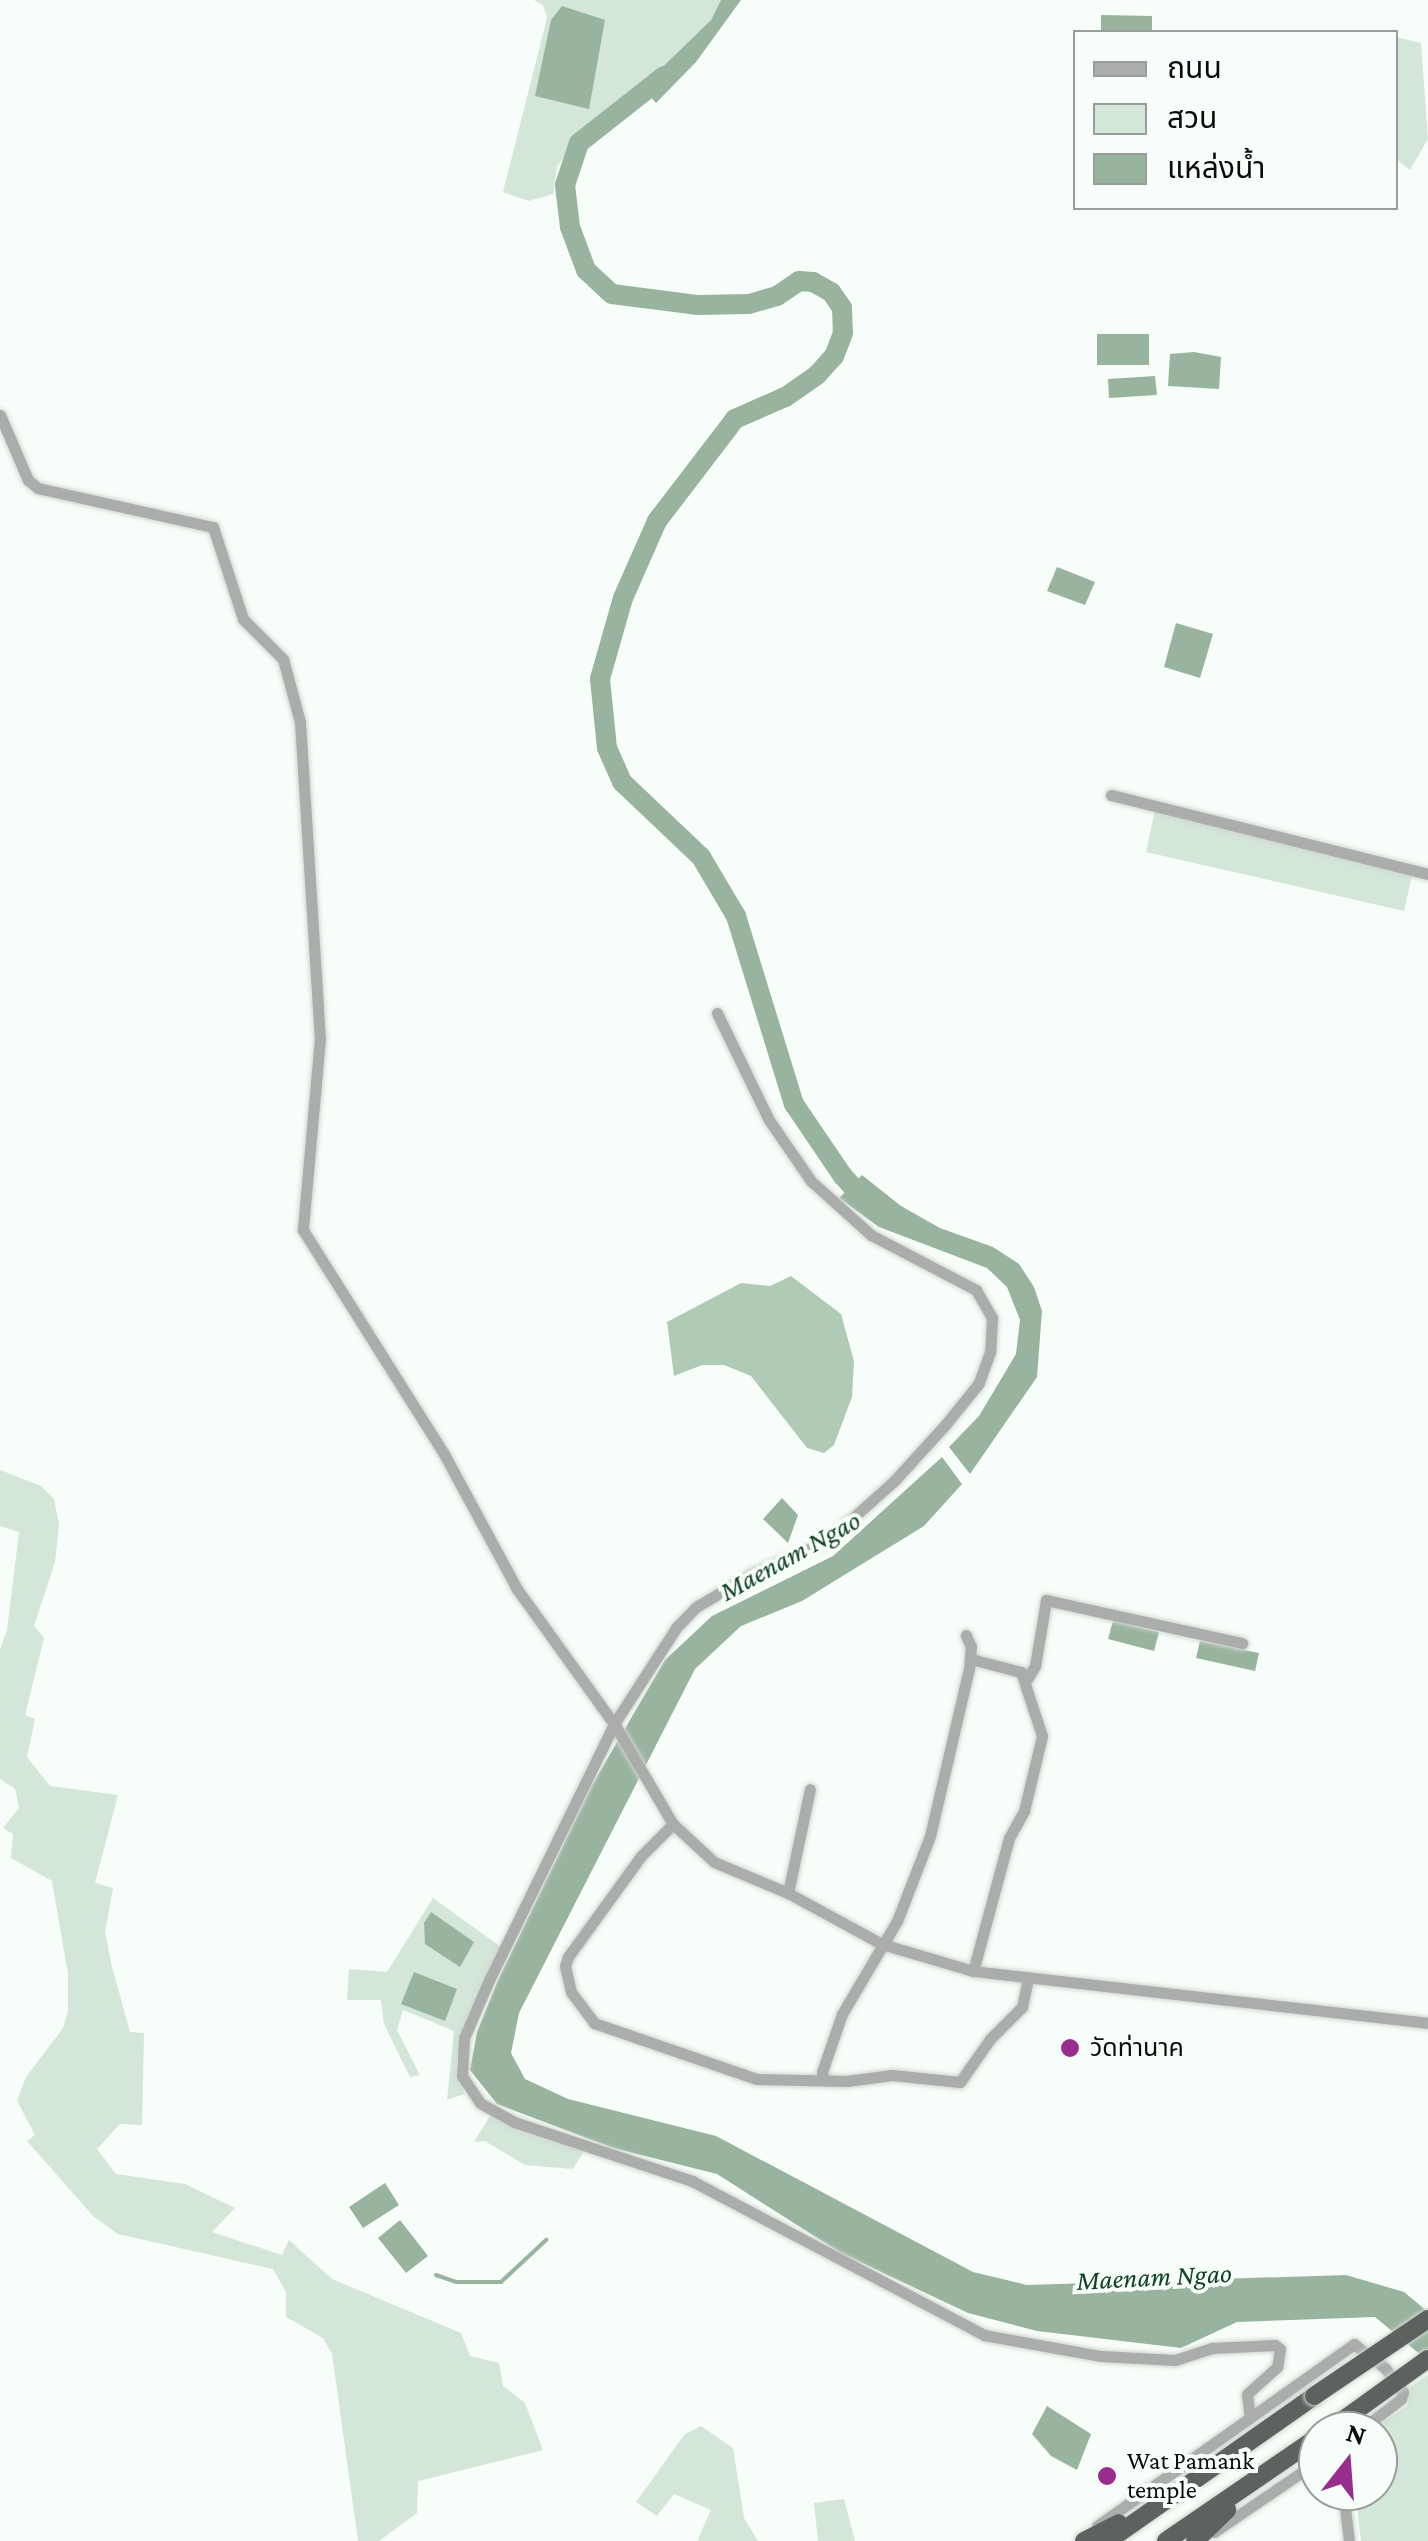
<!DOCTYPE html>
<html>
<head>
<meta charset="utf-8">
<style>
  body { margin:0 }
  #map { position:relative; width:1428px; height:2541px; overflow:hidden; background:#f7fdf8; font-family:"Crimson Pro","Noto Sans Thai",serif }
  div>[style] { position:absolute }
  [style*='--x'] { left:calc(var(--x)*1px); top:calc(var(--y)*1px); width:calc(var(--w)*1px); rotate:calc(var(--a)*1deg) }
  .green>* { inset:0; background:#d3e6d7 }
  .forest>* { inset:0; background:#afcbb5 }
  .water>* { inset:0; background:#98b49f }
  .stream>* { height:4px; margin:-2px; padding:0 2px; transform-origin:2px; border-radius:2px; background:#98b49f }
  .river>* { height:20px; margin:-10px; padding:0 10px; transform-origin:10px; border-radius:10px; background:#98b49f }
  .roads { filter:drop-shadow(0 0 2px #d1d6d2) drop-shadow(0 0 2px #d1d6d2) }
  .minor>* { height:11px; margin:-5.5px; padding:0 5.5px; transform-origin:5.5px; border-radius:5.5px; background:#abadab }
  .trunk>* { height:18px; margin:-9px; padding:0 9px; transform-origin:9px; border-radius:9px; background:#5e625e }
  .bridges { filter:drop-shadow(0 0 2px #d1d6d2) drop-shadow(0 0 2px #d1d6d2) }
  .trunk-bridge>* { height:18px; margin:-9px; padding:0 9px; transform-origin:9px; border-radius:9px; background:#5e625e }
  .dots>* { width:28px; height:28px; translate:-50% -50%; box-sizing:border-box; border:5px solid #f7fdf8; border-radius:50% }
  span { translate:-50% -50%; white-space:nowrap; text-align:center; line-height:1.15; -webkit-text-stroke:8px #f7fdf8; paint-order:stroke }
  .poi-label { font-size:25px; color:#0a0c0a }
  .left { translate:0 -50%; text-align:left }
  .water-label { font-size:28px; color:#134224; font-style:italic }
  .legend { position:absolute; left:1073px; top:30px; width:325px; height:180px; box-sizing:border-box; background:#f7fdf8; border:2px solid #989d99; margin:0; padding:12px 18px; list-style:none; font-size:30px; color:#0a0c0a }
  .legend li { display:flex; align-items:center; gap:20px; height:50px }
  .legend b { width:50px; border:2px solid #989d99 }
  .north { position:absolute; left:1298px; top:2411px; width:100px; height:100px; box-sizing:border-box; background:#f7fdf8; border:2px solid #989d99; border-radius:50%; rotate:17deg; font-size:28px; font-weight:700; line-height:40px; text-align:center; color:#0a0c0a }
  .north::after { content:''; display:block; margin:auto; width:35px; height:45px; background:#992d8e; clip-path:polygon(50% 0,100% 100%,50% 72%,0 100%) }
</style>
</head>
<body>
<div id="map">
  <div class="green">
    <div style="clip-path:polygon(534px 0,721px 0,711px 20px,642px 87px,577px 139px,557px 167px,553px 194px,529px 201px,503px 192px,547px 18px,543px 5px)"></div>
    <div style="clip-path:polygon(1396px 37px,1421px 43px,1428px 139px,1410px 170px,1396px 159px)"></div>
    <div style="clip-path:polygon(1155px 810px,1412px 875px,1404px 911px,1146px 852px)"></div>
    <div style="clip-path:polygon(0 1470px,41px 1486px,54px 1499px,59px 1524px,55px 1562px,34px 1626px,44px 1638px,25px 1715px,35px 1719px,27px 1757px,50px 1786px,118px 1795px,95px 1883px,113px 1888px,105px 1932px,112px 1967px,130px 2032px,144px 2033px,142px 2125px,120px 2124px,97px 2149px,116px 2174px,185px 2184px,235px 2208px,212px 2232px,282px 2255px,289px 2240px,332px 2279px,461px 2333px,470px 2356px,499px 2363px,503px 2386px,525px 2403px,543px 2450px,418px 2481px,417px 2513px,379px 2541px,358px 2541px,332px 2354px,323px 2338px,286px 2317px,286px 2292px,273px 2269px,118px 2234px,93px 2216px,27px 2141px,35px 2135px,17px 2101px,26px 2077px,63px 2028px,68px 2011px,68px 1974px,52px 1881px,11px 1858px,13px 1834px,3px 1828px,19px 1808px,15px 1789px,0 1779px,0 1649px,7px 1630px,19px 1532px,0 1526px)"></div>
    <div style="clip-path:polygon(433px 1898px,501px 1947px,462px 2030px,456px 2067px,464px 2094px,447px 2100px,454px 2031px,403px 2010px,397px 2030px,420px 2075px,410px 2077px,384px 2024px,381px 2000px,347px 2000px,349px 1969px,387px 1972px)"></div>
    <div style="clip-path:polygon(490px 2116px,543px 2138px,584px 2151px,573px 2169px,525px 2165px,485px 2141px,474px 2142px)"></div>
    <div style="clip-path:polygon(1428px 2375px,1428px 2541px,1361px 2541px,1355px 2491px,1378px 2491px,1378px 2431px,1370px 2431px,1407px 2406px,1410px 2387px)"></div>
    <div style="clip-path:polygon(701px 2426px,733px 2448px,744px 2518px,758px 2541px,697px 2541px,711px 2510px,674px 2494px,657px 2516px,636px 2502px,684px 2435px)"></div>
    <div style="clip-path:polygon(844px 2499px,855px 2541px,818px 2541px,814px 2503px)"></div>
  </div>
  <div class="forest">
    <div style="clip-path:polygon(791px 1276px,841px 1314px,854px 1361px,852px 1397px,834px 1445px,824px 1453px,807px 1448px,751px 1376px,724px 1365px,702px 1365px,674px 1376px,667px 1322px,741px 1283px,770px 1286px)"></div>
  </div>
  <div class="water">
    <div style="clip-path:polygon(721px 0,741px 0,696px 62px,656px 103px,642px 87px,711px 20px)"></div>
    <div style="clip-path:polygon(562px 6px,605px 20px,589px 109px,535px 96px,551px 20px)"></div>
    <div style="clip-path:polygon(1101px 15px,1152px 16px,1152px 32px,1101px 32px)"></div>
    <div style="clip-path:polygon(1097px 334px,1149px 334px,1149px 365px,1097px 365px)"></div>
    <div style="clip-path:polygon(1194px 352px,1221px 357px,1219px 389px,1168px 386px,1170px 354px)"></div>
    <div style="clip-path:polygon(1155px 376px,1157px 395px,1109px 398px,1108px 379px)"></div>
    <div style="clip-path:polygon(1057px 567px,1095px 582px,1085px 605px,1047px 591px)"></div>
    <div style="clip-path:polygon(1176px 623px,1213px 634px,1200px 678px,1164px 667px)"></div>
    <div style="clip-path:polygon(862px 1175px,901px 1206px,940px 1228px,993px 1247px,1019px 1264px,1034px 1287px,1042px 1311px,1037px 1377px,970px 1474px,949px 1447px,979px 1416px,1016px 1354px,1020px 1320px,1007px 1287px,987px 1268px,879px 1227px,839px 1198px)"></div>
    <div style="clip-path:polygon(942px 1457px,962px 1484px,924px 1526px,802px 1601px,741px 1626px,695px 1669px,519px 2013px,511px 2053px,525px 2079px,568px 2099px,716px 2136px,973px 2272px,1027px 2285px,1346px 2275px,1404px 2292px,1428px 2312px,1428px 2361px,1375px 2317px,1237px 2322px,1181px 2348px,1037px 2331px,968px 2313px,841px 2253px,717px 2174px,613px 2148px,497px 2104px,470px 2070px,477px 2032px,498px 1980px,592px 1785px,665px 1660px,712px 1616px,833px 1556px)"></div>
    <div style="clip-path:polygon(782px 1498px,798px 1515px,788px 1543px,763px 1519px)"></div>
    <div style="clip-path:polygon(1113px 1621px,1159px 1632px,1154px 1651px,1108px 1639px)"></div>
    <div style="clip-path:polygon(1200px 1641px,1259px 1653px,1255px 1671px,1196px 1658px)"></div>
    <div style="clip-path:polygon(431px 1912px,474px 1942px,460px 1967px,425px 1944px,424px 1923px)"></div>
    <div style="clip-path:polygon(414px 1972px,457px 1989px,445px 2021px,401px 2004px)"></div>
    <div style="clip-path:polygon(385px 2183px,399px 2205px,363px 2228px,349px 2207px)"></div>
    <div style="clip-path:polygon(400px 2220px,428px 2256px,406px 2273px,378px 2238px)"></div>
    <div style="clip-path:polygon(1047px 2406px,1091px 2434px,1077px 2470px,1051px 2456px,1032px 2434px)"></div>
  </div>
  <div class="stream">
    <div style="--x:436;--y:2275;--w:21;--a:19"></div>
    <div style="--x:456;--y:2282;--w:45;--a:0"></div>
    <div style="--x:501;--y:2282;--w:62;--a:-43"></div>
  </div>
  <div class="river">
    <div style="--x:664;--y:76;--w:108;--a:141.8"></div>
    <div style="--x:579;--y:143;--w:44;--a:108.4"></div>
    <div style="--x:565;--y:185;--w:42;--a:83.2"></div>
    <div style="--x:570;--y:227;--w:46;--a:69.6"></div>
    <div style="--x:586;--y:270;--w:35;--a:43"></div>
    <div style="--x:612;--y:294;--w:87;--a:7.3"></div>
    <div style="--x:698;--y:305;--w:51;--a:-1.1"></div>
    <div style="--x:749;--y:304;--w:29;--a:-16"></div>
    <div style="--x:777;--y:296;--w:27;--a:-34"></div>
    <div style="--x:799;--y:281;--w:14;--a:4"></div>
    <div style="--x:813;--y:282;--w:21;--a:29"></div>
    <div style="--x:831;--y:292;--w:19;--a:55"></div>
    <div style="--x:842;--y:308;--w:25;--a:88"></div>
    <div style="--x:843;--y:333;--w:25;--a:111"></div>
    <div style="--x:834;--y:356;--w:25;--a:132"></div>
    <div style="--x:817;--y:375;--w:39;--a:145"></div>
    <div style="--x:785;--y:397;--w:55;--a:156.3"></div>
    <div style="--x:735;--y:419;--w:128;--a:127.4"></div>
    <div style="--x:657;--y:521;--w:84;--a:113.8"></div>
    <div style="--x:623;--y:598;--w:84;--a:105.9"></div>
    <div style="--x:600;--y:679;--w:69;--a:84.2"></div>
    <div style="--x:607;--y:748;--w:37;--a:66"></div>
    <div style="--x:622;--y:782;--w:109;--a:43.5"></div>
    <div style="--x:701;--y:857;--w:69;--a:59.3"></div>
    <div style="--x:736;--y:916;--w:197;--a:72.9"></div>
    <div style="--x:794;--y:1104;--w:86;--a:55.9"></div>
    <div style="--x:842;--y:1175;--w:39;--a:48"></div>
  </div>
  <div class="roads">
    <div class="minor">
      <div style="--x:0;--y:415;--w:71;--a:66.7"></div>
      <div style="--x:28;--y:480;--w:13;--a:39"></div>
      <div style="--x:38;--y:488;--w:179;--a:12.6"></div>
      <div style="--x:213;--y:527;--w:97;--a:71.9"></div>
      <div style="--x:243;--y:619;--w:57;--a:45"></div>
      <div style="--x:283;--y:659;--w:65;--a:74.9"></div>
      <div style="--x:300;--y:722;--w:317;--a:86.4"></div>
      <div style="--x:320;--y:1038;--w:193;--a:95.1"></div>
      <div style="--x:303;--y:1230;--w:265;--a:57.8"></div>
      <div style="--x:444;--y:1454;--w:153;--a:61.6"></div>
      <div style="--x:517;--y:1589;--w:170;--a:54.3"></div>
      <div style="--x:616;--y:1727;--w:113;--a:59.6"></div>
      <div style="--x:673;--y:1824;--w:56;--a:42.8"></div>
      <div style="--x:714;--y:1862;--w:80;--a:22.7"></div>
      <div style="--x:788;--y:1893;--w:107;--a:28.5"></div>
      <div style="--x:882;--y:1944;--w:95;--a:16.5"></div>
      <div style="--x:973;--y:1971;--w:458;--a:6.5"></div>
      <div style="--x:1111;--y:795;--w:327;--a:14"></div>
      <div style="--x:717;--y:1013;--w:119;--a:64.1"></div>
      <div style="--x:769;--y:1120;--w:74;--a:55.5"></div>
      <div style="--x:811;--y:1181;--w:81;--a:42"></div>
      <div style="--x:871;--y:1235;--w:119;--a:27.6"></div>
      <div style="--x:976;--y:1290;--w:32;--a:60"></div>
      <div style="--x:992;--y:1318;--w:34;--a:93"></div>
      <div style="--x:990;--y:1352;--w:33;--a:110"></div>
      <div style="--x:979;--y:1383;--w:54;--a:129"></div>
      <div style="--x:945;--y:1425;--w:76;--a:132.3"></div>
      <div style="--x:894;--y:1481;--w:90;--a:138.2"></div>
      <div style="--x:827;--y:1541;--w:82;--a:156.3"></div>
      <div style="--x:752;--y:1574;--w:65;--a:149.5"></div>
      <div style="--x:696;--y:1607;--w:29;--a:134"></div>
      <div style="--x:676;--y:1628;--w:114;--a:122.9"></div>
      <div style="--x:614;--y:1724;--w:285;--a:116"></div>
      <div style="--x:489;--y:1980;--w:63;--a:113.3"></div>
      <div style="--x:464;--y:2038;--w:38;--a:93"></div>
      <div style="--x:462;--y:2076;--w:32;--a:56"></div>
      <div style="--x:480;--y:2103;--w:39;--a:29"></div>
      <div style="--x:514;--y:2122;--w:188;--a:18.3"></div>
      <div style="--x:692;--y:2181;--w:330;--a:27.8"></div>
      <div style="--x:984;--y:2335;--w:119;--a:10.2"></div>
      <div style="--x:1101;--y:2356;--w:74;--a:3.1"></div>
      <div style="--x:1175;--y:2360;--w:39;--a:-18"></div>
      <div style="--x:1212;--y:2348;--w:63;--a:-2.7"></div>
      <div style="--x:1275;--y:2345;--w:6;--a:39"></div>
      <div style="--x:1280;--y:2349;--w:18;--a:99"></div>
      <div style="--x:1277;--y:2367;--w:40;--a:138"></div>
      <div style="--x:1247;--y:2394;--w:24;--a:83"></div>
      <div style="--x:971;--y:1659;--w:52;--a:14.6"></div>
      <div style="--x:1021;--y:1672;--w:67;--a:71.8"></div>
      <div style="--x:1042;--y:1736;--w:77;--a:103.5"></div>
      <div style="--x:1024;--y:1811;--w:31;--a:119"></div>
      <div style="--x:1009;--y:1838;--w:138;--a:105.1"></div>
      <div style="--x:1026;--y:1681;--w:17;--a:-59"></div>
      <div style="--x:1035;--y:1666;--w:67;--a:-80.5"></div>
      <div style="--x:1046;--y:1600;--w:201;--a:12.4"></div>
      <div style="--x:673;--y:1824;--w:45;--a:135"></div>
      <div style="--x:641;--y:1856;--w:125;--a:125.9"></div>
      <div style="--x:568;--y:1957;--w:9;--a:108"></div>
      <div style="--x:565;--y:1966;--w:27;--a:77"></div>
      <div style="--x:571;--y:1992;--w:39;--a:53"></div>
      <div style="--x:594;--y:2023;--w:172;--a:19"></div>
      <div style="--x:757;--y:2079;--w:90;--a:1.3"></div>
      <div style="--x:847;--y:2081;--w:45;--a:-7.6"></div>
      <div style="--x:892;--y:2075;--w:68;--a:5.9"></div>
      <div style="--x:960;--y:2082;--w:52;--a:-55.1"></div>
      <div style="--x:990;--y:2039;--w:45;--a:-45"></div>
      <div style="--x:1022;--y:2007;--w:30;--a:-78"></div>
      <div style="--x:788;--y:1893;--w:106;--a:-78.1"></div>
      <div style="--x:824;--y:2079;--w:7;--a:-106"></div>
      <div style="--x:822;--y:2072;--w:61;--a:-71"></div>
      <div style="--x:842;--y:2014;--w:108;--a:-59.4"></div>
      <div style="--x:897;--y:1921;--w:91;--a:-68.8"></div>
      <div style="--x:930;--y:1836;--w:171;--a:-76.9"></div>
      <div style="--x:969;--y:1669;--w:22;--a:-85"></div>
      <div style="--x:971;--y:1647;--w:13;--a:-113"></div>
      <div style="--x:1343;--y:2491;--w:50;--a:83.2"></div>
      <div style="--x:1097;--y:2526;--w:315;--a:-35.3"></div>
      <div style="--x:1354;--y:2344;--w:39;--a:38"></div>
      <div style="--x:1385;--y:2368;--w:30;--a:53"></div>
      <div style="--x:1403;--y:2392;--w:7;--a:106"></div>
      <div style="--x:1401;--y:2399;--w:53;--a:142.7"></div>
      <div style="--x:1214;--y:2532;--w:126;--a:-34.3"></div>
    </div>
    <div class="trunk">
      <div style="--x:1084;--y:2541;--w:39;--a:-27"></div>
      <div style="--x:1108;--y:2541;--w:252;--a:-35.1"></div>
      <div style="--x:1166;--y:2541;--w:184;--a:-34.4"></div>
      <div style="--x:1195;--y:2541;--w:45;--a:-44.1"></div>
    </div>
  </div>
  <div class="bridges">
    <div class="trunk-bridge">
      <div style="--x:1314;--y:2396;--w:138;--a:-34"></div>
      <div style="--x:1336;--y:2425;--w:113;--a:-35.7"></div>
    </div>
  </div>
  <div class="dots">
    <div style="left:1070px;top:2048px;background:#992d8e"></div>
    <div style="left:1107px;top:2476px;background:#992d8e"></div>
  </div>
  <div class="poi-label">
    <span class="left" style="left:1090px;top:2048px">วัดท่านาค</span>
    <span class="left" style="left:1127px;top:2476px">Wat Pamank<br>temple</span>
  </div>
  <div class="water-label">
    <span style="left:790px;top:1556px;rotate:-29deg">Maenam Ngao</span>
    <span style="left:1154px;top:2277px;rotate:-3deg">Maenam Ngao</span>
  </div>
  <ul class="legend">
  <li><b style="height:12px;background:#abadab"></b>ถนน</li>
  <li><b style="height:28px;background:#d3e6d7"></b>สวน</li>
  <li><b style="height:28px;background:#98b49f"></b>แหล่งน้ำ</li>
  </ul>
  <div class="north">N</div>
</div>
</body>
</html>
